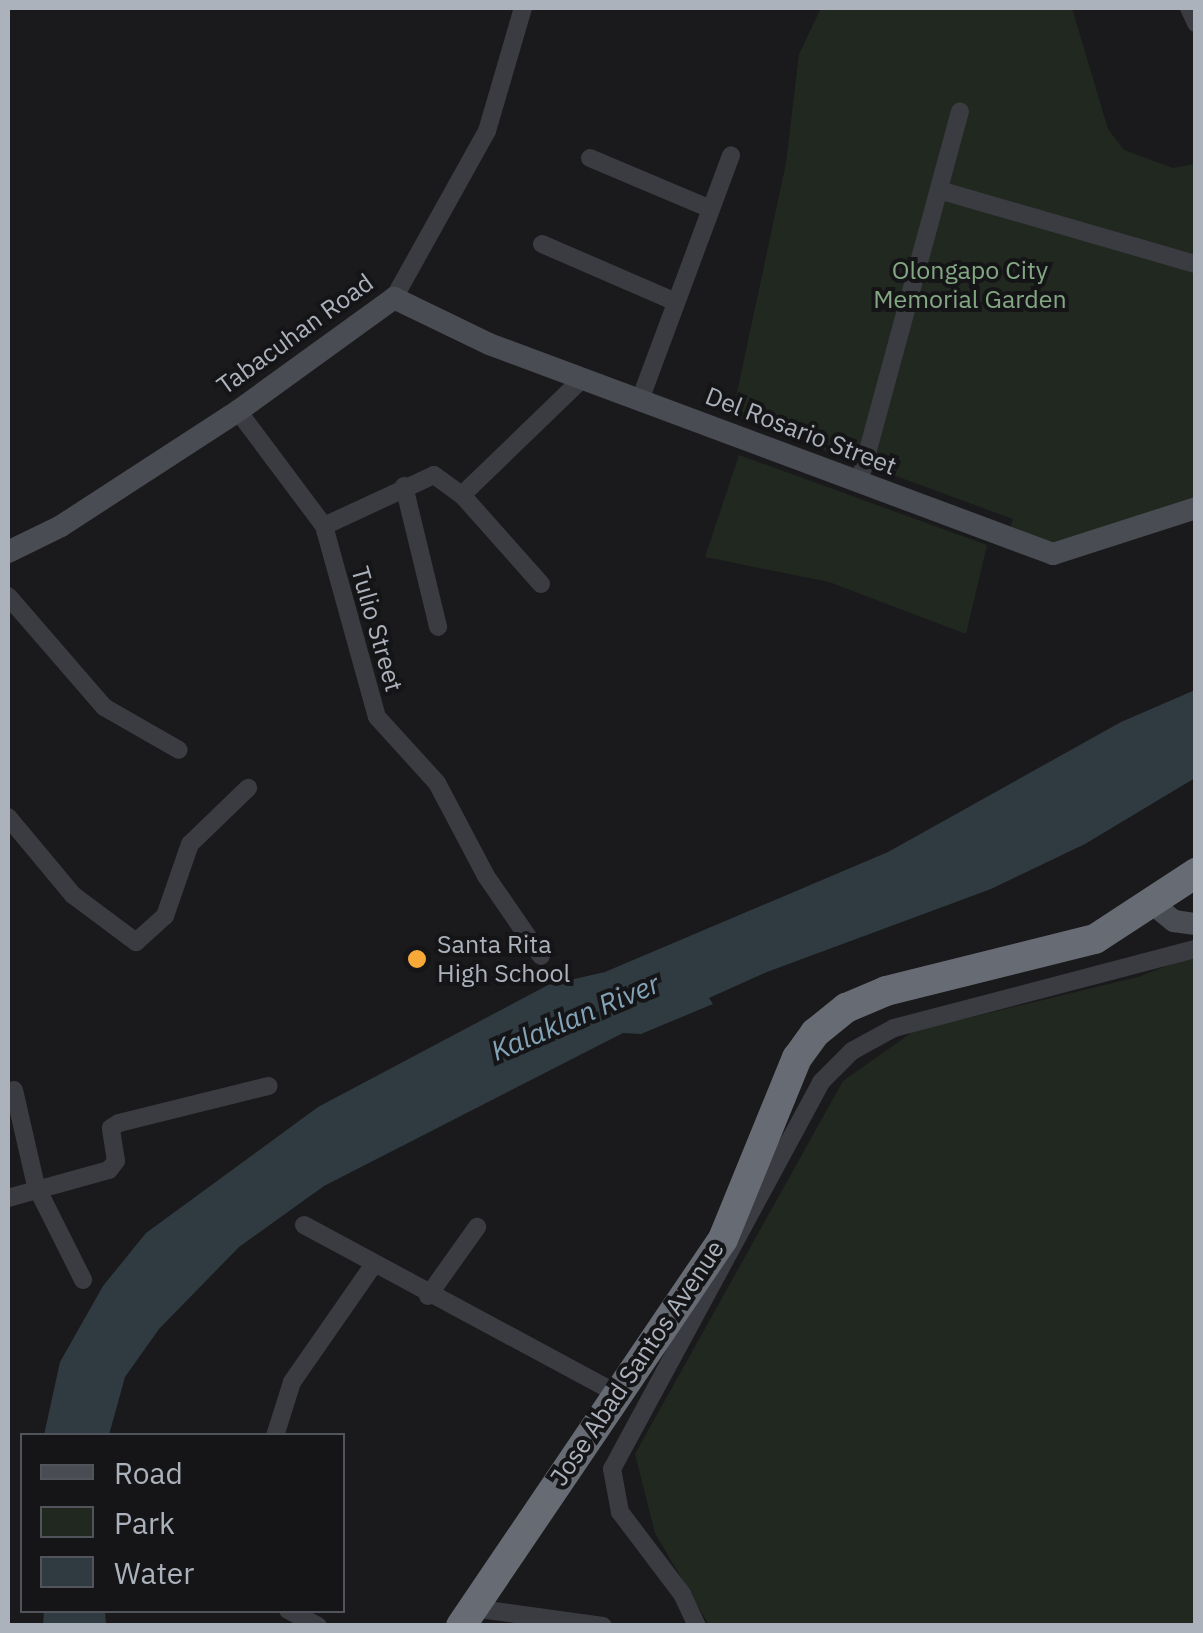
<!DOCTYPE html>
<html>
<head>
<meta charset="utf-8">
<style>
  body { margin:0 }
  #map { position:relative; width:1203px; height:1633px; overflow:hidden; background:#1a1a1c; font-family:"IBM Plex Sans",sans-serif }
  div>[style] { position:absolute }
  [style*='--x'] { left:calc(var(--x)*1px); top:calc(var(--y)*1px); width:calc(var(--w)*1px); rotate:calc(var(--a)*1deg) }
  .green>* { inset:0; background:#202820 }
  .water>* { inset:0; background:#2f3b41 }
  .street>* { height:18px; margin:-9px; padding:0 9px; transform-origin:9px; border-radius:9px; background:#3b3c42 }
  .secondary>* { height:22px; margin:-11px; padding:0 11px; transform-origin:11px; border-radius:11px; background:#494c52 }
  .highway>* { height:30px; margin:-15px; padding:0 15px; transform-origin:15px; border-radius:15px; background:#676b73 }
  .dots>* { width:28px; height:28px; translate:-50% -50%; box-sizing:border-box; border:5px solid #151518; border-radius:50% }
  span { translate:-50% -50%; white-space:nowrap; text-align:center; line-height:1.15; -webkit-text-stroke:8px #151518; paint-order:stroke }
  .park-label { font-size:25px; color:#84a783 }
  .street-label { font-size:25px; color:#acb2bc }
  .poi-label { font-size:25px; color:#acb2bc }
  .left { translate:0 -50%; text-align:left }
  .water-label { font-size:28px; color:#83a3b7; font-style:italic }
  .frame { position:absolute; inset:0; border:10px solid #acb2bc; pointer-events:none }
  .legend { position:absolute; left:20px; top:1433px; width:325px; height:180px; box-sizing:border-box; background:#151518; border:2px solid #51545a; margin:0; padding:12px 18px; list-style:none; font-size:30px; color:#acb2bc }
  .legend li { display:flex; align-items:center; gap:20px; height:50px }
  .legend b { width:50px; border:2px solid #51545a }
</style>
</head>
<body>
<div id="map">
  <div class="green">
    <div style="clip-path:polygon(821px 8px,1072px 8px,1108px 129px,1124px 150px,1173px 168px,1195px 164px,1195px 503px,1062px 550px,1010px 528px,1013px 519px,732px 416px,786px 163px,799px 54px)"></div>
    <div style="clip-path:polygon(739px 455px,987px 545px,966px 634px,829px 582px,705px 557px)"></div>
    <div style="clip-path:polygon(1195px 955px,1195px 1625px,709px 1625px,655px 1533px,635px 1454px,843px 1081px,914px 1031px,1138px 977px)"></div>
  </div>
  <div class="water">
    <div style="clip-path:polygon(1195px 690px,1195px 778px,1085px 844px,991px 889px,767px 972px,709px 998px,713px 1004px,641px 1034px,623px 1033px,324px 1186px,239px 1247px,159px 1329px,125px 1377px,109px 1435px,44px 1435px,60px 1362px,103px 1286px,146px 1233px,318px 1107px,548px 985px,605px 972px,888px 852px,1121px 722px)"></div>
    <div style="clip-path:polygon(44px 1611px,105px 1611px,106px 1625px,43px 1625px)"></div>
  </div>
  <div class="street">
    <div style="--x:1189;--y:8;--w:17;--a:65"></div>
    <div style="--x:590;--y:158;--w:131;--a:22.9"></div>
    <div style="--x:939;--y:190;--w:267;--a:16.1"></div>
    <div style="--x:542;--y:244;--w:144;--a:23.4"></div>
    <div style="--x:394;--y:298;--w:191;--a:-60.9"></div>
    <div style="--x:487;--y:131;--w:128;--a:-73.7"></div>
    <div style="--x:640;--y:400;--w:261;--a:-69.6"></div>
    <div style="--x:238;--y:411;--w:144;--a:53.2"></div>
    <div style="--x:324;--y:526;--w:198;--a:74.5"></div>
    <div style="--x:377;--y:717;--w:89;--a:47.7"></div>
    <div style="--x:437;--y:783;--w:105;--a:62.2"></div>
    <div style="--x:486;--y:876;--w:97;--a:55.5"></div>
    <div style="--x:859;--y:483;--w:385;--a:-74.8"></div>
    <div style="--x:404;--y:486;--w:145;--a:76.4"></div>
    <div style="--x:462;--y:495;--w:168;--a:-44"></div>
    <div style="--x:324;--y:526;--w:121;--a:-24.9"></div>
    <div style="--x:434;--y:475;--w:34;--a:36"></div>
    <div style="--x:462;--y:495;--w:119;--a:48.4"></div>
    <div style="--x:8;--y:596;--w:147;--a:49.1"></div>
    <div style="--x:104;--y:707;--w:86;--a:29.8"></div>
    <div style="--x:8;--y:817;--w:102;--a:50.2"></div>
    <div style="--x:73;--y:895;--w:79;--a:36.7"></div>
    <div style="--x:136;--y:942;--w:39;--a:-42"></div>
    <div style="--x:165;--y:916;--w:76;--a:-70.9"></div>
    <div style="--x:190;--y:844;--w:81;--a:-44"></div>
    <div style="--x:14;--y:1090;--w:98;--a:77.1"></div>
    <div style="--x:36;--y:1186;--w:105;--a:63.4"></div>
    <div style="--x:8;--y:1198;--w:105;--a:-15.5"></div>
    <div style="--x:109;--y:1170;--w:11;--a:-52"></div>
    <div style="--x:116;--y:1161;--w:33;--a:-99"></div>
    <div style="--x:111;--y:1128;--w:9;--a:-32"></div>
    <div style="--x:119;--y:1123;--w:154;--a:-13.9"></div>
    <div style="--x:304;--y:1225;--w:354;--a:28.3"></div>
    <div style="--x:428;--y:1296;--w:85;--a:-54.6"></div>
    <div style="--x:275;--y:1436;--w:57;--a:-72.5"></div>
    <div style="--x:292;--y:1382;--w:140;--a:-55.2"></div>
    <div style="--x:472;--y:1608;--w:132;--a:7.8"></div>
    <div style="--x:288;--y:1610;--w:34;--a:28"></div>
    <div style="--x:697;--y:1626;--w:35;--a:-115"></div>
    <div style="--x:682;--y:1594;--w:103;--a:-127.1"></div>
    <div style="--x:620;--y:1512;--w:44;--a:-100.5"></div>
    <div style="--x:612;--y:1469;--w:440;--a:-61.6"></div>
    <div style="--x:821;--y:1082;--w:44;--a:-45"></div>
    <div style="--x:852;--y:1051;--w:48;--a:-28.7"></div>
    <div style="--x:894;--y:1028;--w:312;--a:-14.7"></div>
  </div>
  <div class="secondary">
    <div style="--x:8;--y:552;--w:59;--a:-26.1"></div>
    <div style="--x:61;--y:526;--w:211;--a:-33"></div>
    <div style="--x:238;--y:411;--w:193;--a:-35.9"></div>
    <div style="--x:394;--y:298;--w:106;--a:25.8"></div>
    <div style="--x:489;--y:344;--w:602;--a:20.42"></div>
    <div style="--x:1053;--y:554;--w:150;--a:-17.8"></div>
    <div style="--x:1154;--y:905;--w:26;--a:39"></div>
    <div style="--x:1174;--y:921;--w:22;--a:8"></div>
  </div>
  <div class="highway">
    <div style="--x:461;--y:1626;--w:467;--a:-55.9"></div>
    <div style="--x:723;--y:1239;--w:196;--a:-67.8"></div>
    <div style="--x:797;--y:1058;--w:31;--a:-54"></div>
    <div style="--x:815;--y:1033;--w:40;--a:-39"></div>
    <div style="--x:846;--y:1008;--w:43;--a:-23"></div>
    <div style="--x:886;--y:991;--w:215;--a:-14"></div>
    <div style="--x:1095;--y:939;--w:121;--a:-33.2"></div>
  </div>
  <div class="dots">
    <div style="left:417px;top:959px;background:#f6a938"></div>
  </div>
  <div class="park-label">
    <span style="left:970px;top:285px">Olongapo City<br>Memorial Garden</span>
  </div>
  <div class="street-label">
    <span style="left:295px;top:334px;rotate:-36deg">Tabacuhan Road</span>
    <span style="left:801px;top:431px;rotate:21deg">Del Rosario Street</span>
    <span style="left:377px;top:629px;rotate:74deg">Tulio Street</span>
    <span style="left:637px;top:1363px;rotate:-56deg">Jose Abad Santos Avenue</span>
  </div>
  <div class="poi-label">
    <span class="left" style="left:437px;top:959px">Santa Rita<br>High School</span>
  </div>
  <div class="water-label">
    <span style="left:575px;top:1017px;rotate:-23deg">Kalaklan River</span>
  </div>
  <div class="frame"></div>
  <ul class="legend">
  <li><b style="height:12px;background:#494c52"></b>Road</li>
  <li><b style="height:28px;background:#202820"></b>Park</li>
  <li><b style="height:28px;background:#2f3b41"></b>Water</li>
  </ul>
</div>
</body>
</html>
